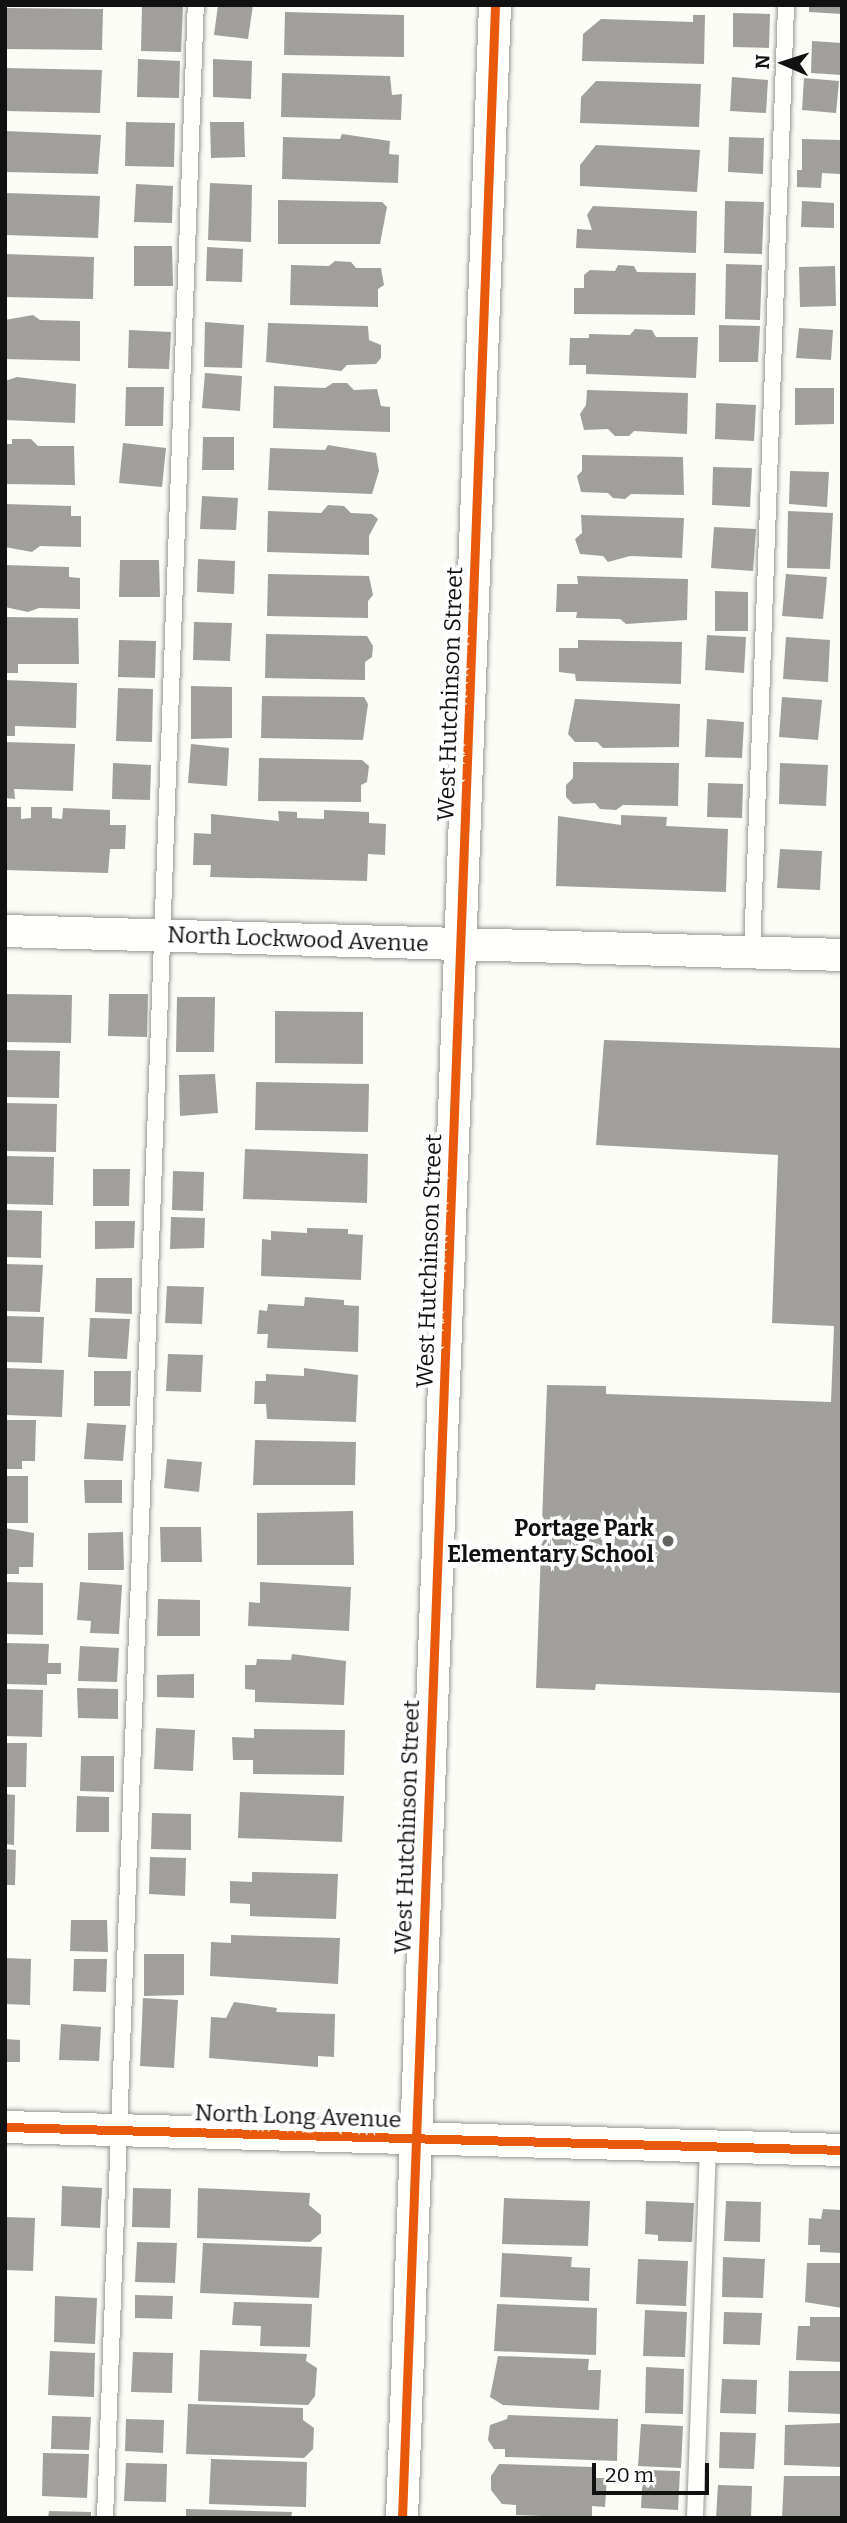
<!DOCTYPE html>
<html>
<head>
<meta charset="utf-8">
<style>
  body { margin:0 }
  #map { position:relative; width:847px; height:2523px; overflow:hidden; background:#fcfcf7; font-family:Bitter,serif }
  div>[style] { position:absolute }
  [style*='--x'] { left:calc(var(--x)*1px); top:calc(var(--y)*1px); width:calc(var(--w)*1px); rotate:calc(var(--a)*1deg) }
  .building>* { inset:0; background:#a09f9c }
  .roads { filter:drop-shadow(0 0 2px #979795) drop-shadow(0 0 2px #979795) }
  .service>* { height:16px; margin:-8px; padding:0 8px; transform-origin:8px; border-radius:8px; background:#fffffe }
  .minor>* { height:32px; margin:-16px; padding:0 16px; transform-origin:16px; border-radius:16px; background:#fffffe }
  .cycleway>* { height:9px; margin:-4.5px; padding:0 4.5px; transform-origin:4.5px; border-radius:4.5px; background:#e8590c }
  .dots>* { width:19px; height:19px; translate:-50% -50%; box-sizing:border-box; border:4px solid #fff; border-radius:50% }
  span { translate:-50% -50%; white-space:nowrap; text-align:center; line-height:1.15; -webkit-text-stroke:7px #fff; paint-order:stroke }
  .street-label { font-size:23px; color:#111 }
  .poi-label { font-size:23px; color:#111; font-weight:700 }
  .right { translate:-100% -50%; text-align:right }
  .frame { position:absolute; inset:0; border:7px solid #111; pointer-events:none }
  .north { position:absolute; left:749px; top:28px; width:70px; height:70px; -webkit-text-stroke:5px #fff; paint-order:stroke; rotate:273deg; font-size:19px; font-weight:700; line-height:28px; text-align:center; color:#111 }
  .north::after { content:''; display:block; margin:auto; width:24px; height:32px; background:#111; clip-path:polygon(50% 0,100% 100%,50% 72%,0 100%) }
  .scale { position:absolute; left:592px; top:2463px; width:117px; height:32px; box-sizing:border-box; border:4px solid #111; border-top:0; padding-left:9px; font-size:21px; line-height:24px; white-space:nowrap; color:#111; -webkit-text-stroke:5px #fff; paint-order:stroke }
</style>
</head>
<body>
<div id="map">
  <div class="building">
    <div style="clip-path:polygon(142px 5px,183px 5px,181px 52px,141px 51px)"></div>
    <div style="clip-path:polygon(218px 5px,253px 5px,248px 39px,214px 35px)"></div>
    <div style="clip-path:polygon(809px 5px,842px 5px,842px 14px,809px 12px)"></div>
    <div style="clip-path:polygon(5px 8px,103px 9px,102px 50px,5px 49px)"></div>
    <div style="clip-path:polygon(285px 12px,404px 15px,404px 57px,284px 55px)"></div>
    <div style="clip-path:polygon(733px 13px,770px 14px,769px 48px,733px 47px)"></div>
    <div style="clip-path:polygon(693px 15px,705px 15px,704px 64px,582px 61px,583px 34px,601px 19px,693px 22px)"></div>
    <div style="clip-path:polygon(812px 41px,842px 43px,842px 75px,811px 73px)"></div>
    <div style="clip-path:polygon(138px 59px,180px 61px,179px 98px,137px 97px)"></div>
    <div style="clip-path:polygon(213px 59px,252px 61px,251px 99px,213px 97px)"></div>
    <div style="clip-path:polygon(5px 68px,102px 70px,100px 113px,5px 111px)"></div>
    <div style="clip-path:polygon(282px 73px,390px 76px,392px 95px,402px 94px,401px 120px,281px 117px)"></div>
    <div style="clip-path:polygon(732px 77px,768px 80px,766px 113px,730px 111px)"></div>
    <div style="clip-path:polygon(804px 78px,839px 81px,836px 113px,802px 110px)"></div>
    <div style="clip-path:polygon(596px 81px,701px 84px,699px 127px,580px 123px,581px 97px)"></div>
    <div style="clip-path:polygon(126px 122px,175px 123px,174px 167px,125px 166px)"></div>
    <div style="clip-path:polygon(210px 122px,244px 122px,245px 157px,211px 158px)"></div>
    <div style="clip-path:polygon(5px 131px,101px 135px,98px 174px,5px 172px)"></div>
    <div style="clip-path:polygon(342px 134px,390px 141px,389px 154px,399px 155px,398px 183px,282px 179px,283px 137px,340px 139px)"></div>
    <div style="clip-path:polygon(729px 137px,764px 138px,763px 174px,728px 172px)"></div>
    <div style="clip-path:polygon(802px 139px,840px 140px,840px 174px,822px 173px,821px 188px,797px 187px,797px 170px,802px 170px)"></div>
    <div style="clip-path:polygon(596px 145px,700px 150px,697px 192px,580px 186px,580px 165px)"></div>
    <div style="clip-path:polygon(210px 183px,252px 185px,251px 242px,208px 240px)"></div>
    <div style="clip-path:polygon(136px 184px,173px 186px,172px 223px,134px 222px)"></div>
    <div style="clip-path:polygon(5px 193px,100px 196px,98px 238px,5px 235px)"></div>
    <div style="clip-path:polygon(278px 200px,382px 202px,387px 207px,380px 244px,278px 244px)"></div>
    <div style="clip-path:polygon(725px 201px,764px 202px,762px 254px,724px 253px)"></div>
    <div style="clip-path:polygon(802px 201px,834px 203px,834px 228px,801px 227px)"></div>
    <div style="clip-path:polygon(593px 206px,697px 211px,696px 253px,576px 248px,577px 229px,592px 230px,587px 215px)"></div>
    <div style="clip-path:polygon(134px 246px,172px 246px,173px 286px,134px 286px)"></div>
    <div style="clip-path:polygon(207px 247px,243px 249px,242px 282px,206px 281px)"></div>
    <div style="clip-path:polygon(5px 254px,94px 257px,93px 299px,5px 297px)"></div>
    <div style="clip-path:polygon(335px 261px,351px 262px,356px 268px,381px 268px,384px 285px,378px 289px,378px 307px,290px 305px,291px 265px,329px 266px)"></div>
    <div style="clip-path:polygon(726px 264px,762px 265px,760px 320px,725px 319px)"></div>
    <div style="clip-path:polygon(618px 265px,634px 266px,637px 272px,696px 273px,695px 315px,574px 314px,574px 288px,584px 288px,584px 275px,590px 270px,615px 271px)"></div>
    <div style="clip-path:polygon(835px 266px,836px 306px,800px 307px,799px 267px)"></div>
    <div style="clip-path:polygon(33px 315px,40px 320px,80px 321px,80px 361px,5px 359px,5px 320px)"></div>
    <div style="clip-path:polygon(205px 322px,244px 325px,242px 368px,204px 367px)"></div>
    <div style="clip-path:polygon(268px 323px,368px 326px,369px 340px,381px 345px,381px 358px,376px 364px,347px 365px,341px 371px,266px 362px)"></div>
    <div style="clip-path:polygon(719px 325px,760px 326px,758px 362px,719px 362px)"></div>
    <div style="clip-path:polygon(799px 328px,833px 330px,831px 360px,796px 358px)"></div>
    <div style="clip-path:polygon(635px 329px,652px 330px,656px 337px,698px 337px,696px 378px,586px 374px,586px 365px,569px 365px,570px 338px,589px 338px,589px 334px,630px 335px)"></div>
    <div style="clip-path:polygon(129px 330px,171px 332px,169px 369px,128px 368px)"></div>
    <div style="clip-path:polygon(205px 373px,242px 376px,240px 411px,202px 408px)"></div>
    <div style="clip-path:polygon(17px 377px,76px 384px,75px 423px,5px 420px,5px 381px)"></div>
    <div style="clip-path:polygon(333px 383px,347px 383px,354px 390px,377px 389px,381px 406px,390px 407px,390px 432px,273px 428px,274px 386px,325px 388px)"></div>
    <div style="clip-path:polygon(126px 387px,164px 387px,163px 426px,125px 426px)"></div>
    <div style="clip-path:polygon(795px 388px,834px 388px,834px 424px,795px 425px)"></div>
    <div style="clip-path:polygon(587px 390px,688px 393px,687px 434px,634px 431px,629px 436px,615px 436px,608px 429px,584px 430px,580px 414px,586px 405px)"></div>
    <div style="clip-path:polygon(716px 403px,756px 405px,754px 441px,715px 439px)"></div>
    <div style="clip-path:polygon(203px 437px,234px 437px,234px 470px,202px 470px)"></div>
    <div style="clip-path:polygon(12px 439px,31px 439px,38px 446px,74px 446px,75px 485px,5px 484px,5px 444px,12px 444px)"></div>
    <div style="clip-path:polygon(123px 443px,166px 448px,162px 487px,119px 483px)"></div>
    <div style="clip-path:polygon(328px 445px,376px 453px,379px 471px,372px 494px,268px 490px,270px 448px,325px 450px)"></div>
    <div style="clip-path:polygon(582px 455px,683px 457px,684px 495px,631px 494px,625px 499px,613px 498px,608px 493px,581px 492px,577px 476px,582px 471px)"></div>
    <div style="clip-path:polygon(713px 467px,752px 468px,750px 507px,712px 505px)"></div>
    <div style="clip-path:polygon(790px 471px,829px 472px,827px 507px,789px 504px)"></div>
    <div style="clip-path:polygon(202px 496px,238px 498px,236px 530px,200px 529px)"></div>
    <div style="clip-path:polygon(5px 504px,71px 506px,71px 516px,81px 516px,81px 547px,40px 546px,32px 552px,5px 547px)"></div>
    <div style="clip-path:polygon(328px 505px,344px 506px,351px 513px,372px 514px,378px 519px,369px 536px,369px 555px,267px 552px,268px 511px,321px 513px)"></div>
    <div style="clip-path:polygon(788px 511px,833px 513px,830px 569px,787px 568px)"></div>
    <div style="clip-path:polygon(581px 515px,684px 518px,682px 558px,630px 556px,608px 562px,603px 556px,580px 554px,575px 539px,582px 533px)"></div>
    <div style="clip-path:polygon(714px 527px,756px 529px,753px 571px,711px 568px)"></div>
    <div style="clip-path:polygon(198px 559px,235px 561px,234px 594px,197px 592px)"></div>
    <div style="clip-path:polygon(120px 560px,159px 560px,160px 597px,119px 597px)"></div>
    <div style="clip-path:polygon(5px 565px,69px 567px,69px 577px,80px 578px,80px 609px,39px 608px,28px 612px,5px 607px)"></div>
    <div style="clip-path:polygon(268px 574px,369px 576px,373px 595px,368px 601px,368px 618px,267px 616px)"></div>
    <div style="clip-path:polygon(786px 574px,827px 577px,823px 619px,782px 616px)"></div>
    <div style="clip-path:polygon(577px 576px,688px 579px,687px 620px,626px 624px,620px 619px,576px 618px,577px 612px,556px 612px,557px 584px,578px 584px)"></div>
    <div style="clip-path:polygon(715px 591px,748px 592px,748px 631px,715px 631px)"></div>
    <div style="clip-path:polygon(5px 617px,78px 618px,79px 664px,18px 664px,18px 673px,5px 673px)"></div>
    <div style="clip-path:polygon(194px 622px,232px 623px,230px 661px,193px 660px)"></div>
    <div style="clip-path:polygon(266px 634px,367px 636px,373px 646px,372px 657px,365px 662px,365px 680px,265px 678px)"></div>
    <div style="clip-path:polygon(707px 635px,746px 637px,744px 673px,705px 670px)"></div>
    <div style="clip-path:polygon(786px 637px,830px 640px,828px 682px,783px 679px)"></div>
    <div style="clip-path:polygon(119px 640px,156px 641px,155px 678px,118px 677px)"></div>
    <div style="clip-path:polygon(578px 640px,682px 642px,681px 684px,576px 681px,575px 674px,559px 672px,559px 648px,578px 648px)"></div>
    <div style="clip-path:polygon(5px 680px,77px 683px,76px 728px,15px 726px,15px 736px,5px 736px)"></div>
    <div style="clip-path:polygon(191px 686px,232px 687px,232px 738px,191px 739px)"></div>
    <div style="clip-path:polygon(118px 688px,153px 689px,152px 742px,116px 741px)"></div>
    <div style="clip-path:polygon(262px 696px,364px 697px,368px 704px,363px 740px,261px 738px)"></div>
    <div style="clip-path:polygon(782px 697px,822px 700px,818px 740px,779px 737px)"></div>
    <div style="clip-path:polygon(575px 699px,680px 704px,679px 747px,603px 748px,597px 742px,575px 742px,568px 734px)"></div>
    <div style="clip-path:polygon(707px 719px,744px 722px,742px 758px,705px 757px)"></div>
    <div style="clip-path:polygon(5px 742px,75px 744px,73px 791px,14px 789px,15px 799px,5px 798px)"></div>
    <div style="clip-path:polygon(191px 744px,229px 748px,227px 786px,188px 783px)"></div>
    <div style="clip-path:polygon(259px 758px,362px 760px,369px 766px,367px 782px,361px 785px,361px 802px,258px 801px)"></div>
    <div style="clip-path:polygon(573px 762px,679px 763px,678px 806px,623px 805px,616px 810px,600px 809px,595px 803px,573px 804px,566px 797px,566px 785px,573px 778px)"></div>
    <div style="clip-path:polygon(113px 763px,151px 765px,150px 800px,112px 799px)"></div>
    <div style="clip-path:polygon(780px 763px,828px 765px,826px 806px,779px 804px)"></div>
    <div style="clip-path:polygon(708px 783px,743px 784px,742px 818px,707px 817px)"></div>
    <div style="clip-path:polygon(5px 807px,21px 807px,21px 819px,31px 818px,31px 807px,52px 807px,52px 818px,62px 819px,63px 808px,110px 810px,110px 825px,126px 825px,125px 849px,110px 849px,108px 873px,5px 870px)"></div>
    <div style="clip-path:polygon(324px 810px,369px 812px,369px 823px,386px 824px,385px 855px,368px 854px,367px 881px,210px 877px,211px 865px,193px 865px,194px 833px,211px 834px,211px 814px,279px 821px,278px 811px,297px 812px,297px 818px,324px 819px)"></div>
    <div style="clip-path:polygon(621px 815px,667px 817px,666px 826px,728px 829px,726px 892px,556px 886px,558px 816px,621px 825px)"></div>
    <div style="clip-path:polygon(780px 849px,822px 851px,820px 890px,777px 888px)"></div>
    <div style="clip-path:polygon(5px 994px,72px 995px,71px 1043px,5px 1042px)"></div>
    <div style="clip-path:polygon(109px 994px,148px 994px,147px 1037px,108px 1036px)"></div>
    <div style="clip-path:polygon(177px 997px,215px 997px,214px 1052px,176px 1052px)"></div>
    <div style="clip-path:polygon(275px 1011px,363px 1012px,363px 1064px,275px 1063px)"></div>
    <div style="clip-path:polygon(604px 1040px,842px 1048px,842px 1693px,596px 1684px,595px 1690px,536px 1688px,547px 1385px,606px 1386px,606px 1394px,831px 1402px,834px 1326px,772px 1323px,778px 1155px,596px 1145px)"></div>
    <div style="clip-path:polygon(5px 1050px,60px 1051px,59px 1098px,5px 1097px)"></div>
    <div style="clip-path:polygon(215px 1074px,218px 1113px,180px 1116px,179px 1075px)"></div>
    <div style="clip-path:polygon(256px 1082px,369px 1084px,368px 1132px,255px 1130px)"></div>
    <div style="clip-path:polygon(5px 1103px,57px 1104px,56px 1152px,5px 1151px)"></div>
    <div style="clip-path:polygon(245px 1149px,368px 1154px,367px 1203px,243px 1199px)"></div>
    <div style="clip-path:polygon(5px 1156px,54px 1157px,53px 1205px,5px 1204px)"></div>
    <div style="clip-path:polygon(93px 1169px,130px 1169px,129px 1206px,93px 1206px)"></div>
    <div style="clip-path:polygon(173px 1171px,204px 1172px,203px 1211px,172px 1210px)"></div>
    <div style="clip-path:polygon(5px 1210px,42px 1211px,41px 1258px,5px 1257px)"></div>
    <div style="clip-path:polygon(171px 1217px,205px 1218px,204px 1248px,170px 1249px)"></div>
    <div style="clip-path:polygon(95px 1221px,135px 1221px,134px 1248px,95px 1249px)"></div>
    <div style="clip-path:polygon(307px 1228px,348px 1229px,348px 1234px,363px 1235px,361px 1280px,261px 1276px,262px 1239px,271px 1240px,271px 1231px,307px 1233px)"></div>
    <div style="clip-path:polygon(5px 1264px,43px 1265px,40px 1312px,5px 1311px)"></div>
    <div style="clip-path:polygon(96px 1278px,132px 1278px,132px 1314px,95px 1312px)"></div>
    <div style="clip-path:polygon(167px 1286px,204px 1287px,202px 1324px,165px 1323px)"></div>
    <div style="clip-path:polygon(305px 1297px,344px 1300px,344px 1305px,359px 1306px,358px 1352px,267px 1348px,268px 1334px,257px 1334px,259px 1310px,267px 1311px,268px 1304px,304px 1306px)"></div>
    <div style="clip-path:polygon(5px 1316px,44px 1317px,42px 1363px,5px 1362px)"></div>
    <div style="clip-path:polygon(90px 1318px,130px 1319px,127px 1359px,88px 1357px)"></div>
    <div style="clip-path:polygon(168px 1354px,203px 1355px,201px 1392px,166px 1391px)"></div>
    <div style="clip-path:polygon(5px 1368px,64px 1370px,62px 1417px,5px 1415px)"></div>
    <div style="clip-path:polygon(304px 1368px,358px 1375px,356px 1422px,267px 1419px,266px 1404px,254px 1404px,255px 1381px,266px 1381px,266px 1374px,304px 1376px)"></div>
    <div style="clip-path:polygon(94px 1371px,131px 1371px,130px 1406px,94px 1406px)"></div>
    <div style="clip-path:polygon(5px 1420px,36px 1420px,35px 1461px,22px 1461px,22px 1469px,5px 1469px)"></div>
    <div style="clip-path:polygon(87px 1423px,126px 1425px,123px 1461px,84px 1459px)"></div>
    <div style="clip-path:polygon(255px 1440px,356px 1442px,355px 1485px,253px 1485px)"></div>
    <div style="clip-path:polygon(167px 1459px,202px 1462px,199px 1492px,164px 1488px)"></div>
    <div style="clip-path:polygon(5px 1476px,28px 1476px,28px 1523px,5px 1523px)"></div>
    <div style="clip-path:polygon(84px 1480px,122px 1480px,122px 1503px,85px 1503px)"></div>
    <div style="clip-path:polygon(353px 1511px,354px 1565px,257px 1565px,257px 1513px)"></div>
    <div style="clip-path:polygon(160px 1527px,201px 1527px,202px 1562px,161px 1562px)"></div>
    <div style="clip-path:polygon(5px 1528px,34px 1533px,33px 1567px,19px 1567px,19px 1574px,5px 1574px)"></div>
    <div style="clip-path:polygon(123px 1532px,124px 1570px,88px 1570px,88px 1533px)"></div>
    <div style="clip-path:polygon(5px 1582px,43px 1583px,43px 1635px,5px 1634px)"></div>
    <div style="clip-path:polygon(80px 1582px,122px 1585px,119px 1634px,90px 1633px,91px 1621px,77px 1620px)"></div>
    <div style="clip-path:polygon(260px 1582px,351px 1587px,349px 1631px,248px 1626px,249px 1602px,260px 1603px)"></div>
    <div style="clip-path:polygon(158px 1599px,200px 1600px,200px 1636px,157px 1636px)"></div>
    <div style="clip-path:polygon(5px 1643px,49px 1644px,48px 1663px,61px 1663px,61px 1674px,47px 1674px,47px 1685px,5px 1684px)"></div>
    <div style="clip-path:polygon(80px 1646px,119px 1648px,117px 1682px,78px 1681px)"></div>
    <div style="clip-path:polygon(292px 1654px,346px 1661px,344px 1705px,255px 1702px,255px 1690px,245px 1689px,245px 1665px,256px 1665px,257px 1659px,291px 1660px)"></div>
    <div style="clip-path:polygon(194px 1674px,194px 1698px,157px 1697px,157px 1675px)"></div>
    <div style="clip-path:polygon(77px 1688px,118px 1689px,118px 1719px,78px 1718px)"></div>
    <div style="clip-path:polygon(5px 1689px,43px 1690px,42px 1737px,5px 1736px)"></div>
    <div style="clip-path:polygon(156px 1728px,195px 1730px,193px 1771px,154px 1769px)"></div>
    <div style="clip-path:polygon(254px 1729px,345px 1730px,344px 1775px,253px 1774px,253px 1760px,233px 1760px,232px 1737px,254px 1738px)"></div>
    <div style="clip-path:polygon(5px 1743px,27px 1743px,26px 1787px,5px 1787px)"></div>
    <div style="clip-path:polygon(81px 1756px,114px 1756px,114px 1792px,80px 1791px)"></div>
    <div style="clip-path:polygon(240px 1792px,344px 1796px,342px 1842px,238px 1838px)"></div>
    <div style="clip-path:polygon(5px 1794px,15px 1795px,14px 1845px,5px 1844px)"></div>
    <div style="clip-path:polygon(77px 1796px,109px 1797px,109px 1832px,76px 1832px)"></div>
    <div style="clip-path:polygon(152px 1813px,191px 1814px,191px 1850px,151px 1849px)"></div>
    <div style="clip-path:polygon(5px 1849px,16px 1850px,15px 1885px,5px 1885px)"></div>
    <div style="clip-path:polygon(150px 1857px,186px 1858px,185px 1896px,149px 1894px)"></div>
    <div style="clip-path:polygon(252px 1872px,338px 1874px,336px 1919px,250px 1916px,250px 1904px,230px 1903px,230px 1881px,252px 1882px)"></div>
    <div style="clip-path:polygon(71px 1920px,107px 1920px,108px 1952px,70px 1951px)"></div>
    <div style="clip-path:polygon(231px 1935px,340px 1938px,338px 1984px,210px 1976px,211px 1942px,231px 1943px)"></div>
    <div style="clip-path:polygon(144px 1954px,184px 1954px,184px 1995px,144px 1996px)"></div>
    <div style="clip-path:polygon(5px 1958px,31px 1959px,30px 2005px,5px 2004px)"></div>
    <div style="clip-path:polygon(74px 1959px,107px 1959px,106px 1992px,73px 1991px)"></div>
    <div style="clip-path:polygon(143px 1998px,178px 2000px,174px 2068px,140px 2066px)"></div>
    <div style="clip-path:polygon(234px 2002px,277px 2008px,276px 2012px,335px 2014px,334px 2057px,318px 2056px,318px 2067px,209px 2058px,211px 2017px,226px 2018px)"></div>
    <div style="clip-path:polygon(61px 2024px,101px 2027px,99px 2061px,59px 2060px)"></div>
    <div style="clip-path:polygon(5px 2039px,20px 2040px,20px 2062px,5px 2062px)"></div>
    <div style="clip-path:polygon(62px 2186px,102px 2188px,100px 2228px,61px 2226px)"></div>
    <div style="clip-path:polygon(133px 2188px,171px 2189px,170px 2228px,132px 2227px)"></div>
    <div style="clip-path:polygon(198px 2188px,310px 2193px,309px 2205px,321px 2215px,321px 2233px,310px 2242px,197px 2238px)"></div>
    <div style="clip-path:polygon(504px 2198px,590px 2201px,588px 2246px,502px 2244px)"></div>
    <div style="clip-path:polygon(646px 2201px,694px 2203px,692px 2242px,658px 2241px,658px 2235px,645px 2234px)"></div>
    <div style="clip-path:polygon(726px 2201px,761px 2202px,760px 2242px,724px 2241px)"></div>
    <div style="clip-path:polygon(823px 2209px,842px 2210px,842px 2253px,820px 2252px,820px 2245px,808px 2245px,809px 2218px,821px 2219px)"></div>
    <div style="clip-path:polygon(5px 2217px,35px 2218px,33px 2271px,5px 2270px)"></div>
    <div style="clip-path:polygon(137px 2242px,177px 2243px,175px 2283px,135px 2282px)"></div>
    <div style="clip-path:polygon(203px 2243px,322px 2247px,319px 2298px,200px 2293px)"></div>
    <div style="clip-path:polygon(502px 2253px,572px 2257px,571px 2267px,590px 2268px,589px 2301px,500px 2297px)"></div>
    <div style="clip-path:polygon(723px 2257px,765px 2259px,763px 2298px,722px 2297px)"></div>
    <div style="clip-path:polygon(638px 2259px,688px 2261px,686px 2306px,636px 2304px)"></div>
    <div style="clip-path:polygon(807px 2263px,842px 2263px,842px 2308px,805px 2302px)"></div>
    <div style="clip-path:polygon(135px 2295px,173px 2296px,172px 2319px,135px 2318px)"></div>
    <div style="clip-path:polygon(55px 2296px,97px 2298px,95px 2344px,54px 2342px)"></div>
    <div style="clip-path:polygon(234px 2302px,312px 2304px,310px 2347px,260px 2346px,261px 2326px,232px 2325px)"></div>
    <div style="clip-path:polygon(497px 2304px,597px 2308px,596px 2355px,494px 2351px)"></div>
    <div style="clip-path:polygon(645px 2310px,687px 2312px,685px 2357px,643px 2356px)"></div>
    <div style="clip-path:polygon(724px 2312px,762px 2313px,760px 2345px,723px 2344px)"></div>
    <div style="clip-path:polygon(810px 2317px,842px 2317px,842px 2362px,796px 2360px,798px 2326px,810px 2326px)"></div>
    <div style="clip-path:polygon(200px 2350px,307px 2354px,306px 2361px,317px 2368px,315px 2396px,308px 2405px,198px 2401px)"></div>
    <div style="clip-path:polygon(50px 2351px,95px 2353px,94px 2397px,48px 2395px)"></div>
    <div style="clip-path:polygon(133px 2352px,173px 2353px,172px 2393px,131px 2392px)"></div>
    <div style="clip-path:polygon(498px 2356px,589px 2359px,588px 2370px,601px 2370px,599px 2410px,503px 2405px,490px 2397px)"></div>
    <div style="clip-path:polygon(646px 2367px,684px 2369px,683px 2414px,645px 2413px)"></div>
    <div style="clip-path:polygon(789px 2371px,842px 2371px,842px 2414px,788px 2412px)"></div>
    <div style="clip-path:polygon(722px 2379px,757px 2380px,756px 2414px,720px 2413px)"></div>
    <div style="clip-path:polygon(188px 2404px,303px 2408px,303px 2420px,314px 2428px,313px 2449px,304px 2458px,186px 2454px)"></div>
    <div style="clip-path:polygon(508px 2415px,618px 2419px,617px 2461px,505px 2457px,505px 2449px,494px 2449px,488px 2440px,490px 2425px,507px 2419px)"></div>
    <div style="clip-path:polygon(52px 2416px,91px 2417px,89px 2450px,51px 2449px)"></div>
    <div style="clip-path:polygon(126px 2419px,164px 2420px,163px 2453px,125px 2451px)"></div>
    <div style="clip-path:polygon(842px 2423px,842px 2467px,784px 2465px,785px 2425px)"></div>
    <div style="clip-path:polygon(641px 2424px,683px 2426px,681px 2468px,638px 2466px)"></div>
    <div style="clip-path:polygon(720px 2432px,756px 2433px,754px 2469px,719px 2468px)"></div>
    <div style="clip-path:polygon(43px 2453px,89px 2454px,87px 2498px,42px 2496px)"></div>
    <div style="clip-path:polygon(211px 2459px,307px 2462px,306px 2507px,209px 2504px)"></div>
    <div style="clip-path:polygon(126px 2463px,167px 2464px,166px 2502px,124px 2501px)"></div>
    <div style="clip-path:polygon(499px 2464px,593px 2467px,592px 2478px,607px 2478px,605px 2507px,592px 2506px,592px 2518px,516px 2515px,516px 2505px,502px 2504px,491px 2490px,491px 2476px)"></div>
    <div style="clip-path:polygon(643px 2470px,680px 2471px,678px 2510px,641px 2508px)"></div>
    <div style="clip-path:polygon(784px 2476px,842px 2476px,842px 2518px,782px 2518px)"></div>
    <div style="clip-path:polygon(718px 2485px,752px 2486px,751px 2518px,716px 2518px)"></div>
    <div style="clip-path:polygon(186px 2509px,292px 2512px,291px 2518px,186px 2518px)"></div>
    <div style="clip-path:polygon(49px 2511px,91px 2512px,91px 2518px,48px 2518px)"></div>
  </div>
  <div class="roads">
    <div class="service">
      <div style="--x:752;--y:952;--w:948;--a:-87.94"></div>
      <div style="--x:105;--y:2518;--w:2515;--a:-87.93"></div>
      <div style="--x:695;--y:2518;--w:372;--a:-88"></div>
    </div>
    <div class="minor">
      <div style="--x:5;--y:931;--w:837;--a:1.64"></div>
      <div style="--x:5;--y:2127;--w:837;--a:1.57"></div>
      <div style="--x:402;--y:2518;--w:2515;--a:-87.88"></div>
    </div>
  </div>
  <div class="cycleway">
    <div style="--x:5;--y:2127;--w:837;--a:1.57"></div>
    <div style="--x:402;--y:2518;--w:2515;--a:-87.88"></div>
  </div>
  <div class="dots">
    <div style="left:668px;top:1541px;background:#636362"></div>
  </div>
  <div class="street-label">
    <span style="left:450px;top:694px;rotate:-88deg">West Hutchinson Street</span>
    <span style="left:298px;top:939px;rotate:2deg">North Lockwood Avenue</span>
    <span style="left:429px;top:1261px;rotate:-88deg">West Hutchinson Street</span>
    <span style="left:407px;top:1827px;rotate:-88deg">West Hutchinson Street</span>
    <span style="left:298px;top:2116px;rotate:2deg">North Long Avenue</span>
  </div>
  <div class="poi-label">
    <span class="right" style="left:654px;top:1541px">Portage Park<br>Elementary School</span>
  </div>
  <div class="frame"></div>
  <div class="north">N</div>
  <div class="scale">20 m</div>
</div>
</body>
</html>
